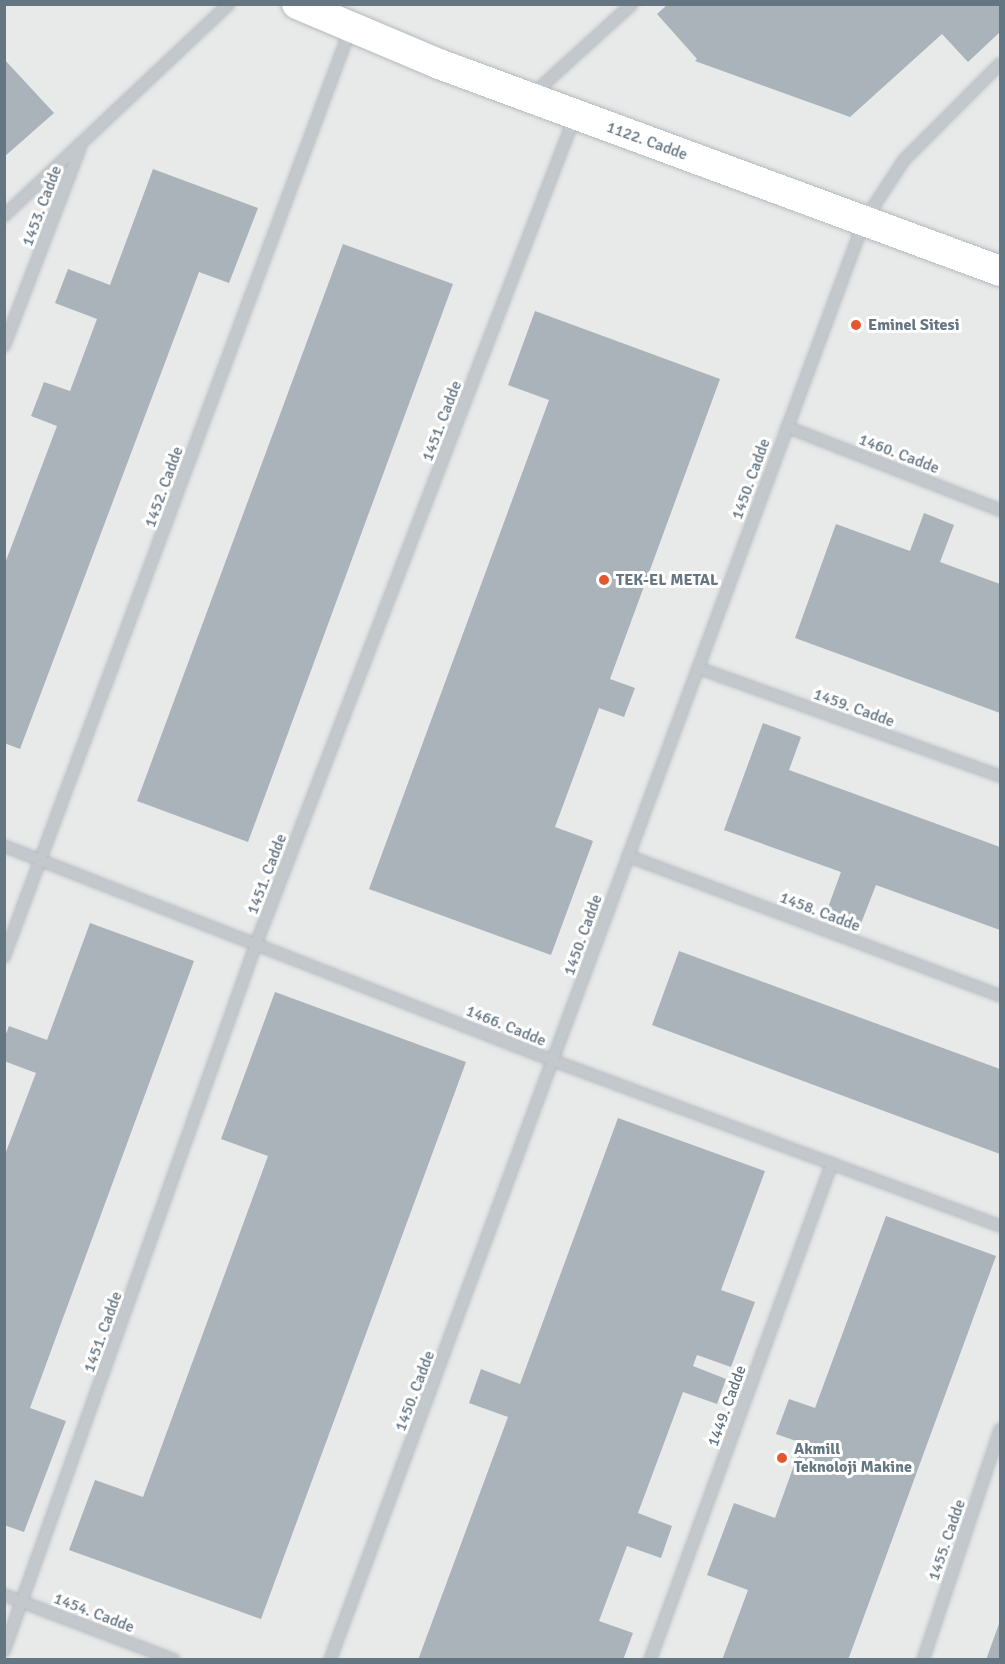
<!DOCTYPE html>
<html>
<head>
<meta charset="utf-8">
<style>
  body { margin:0 }
  #map { position:relative; width:1005px; height:1664px; overflow:hidden; background:#fafaf8; font-family:Signika,sans-serif }
  div>[style] { position:absolute }
  [style*='--x'] { left:calc(var(--x)*1px); top:calc(var(--y)*1px); width:calc(var(--w)*1px); rotate:calc(var(--a)*1deg) }
  .built>* { inset:0; background:#e8e9e9 }
  .building>* { inset:0; background:#aab3b9 }
  .roads { filter:drop-shadow(0 0 2px #b3babf) drop-shadow(0 0 2px #b3babf) }
  .service>* { height:10px; margin:-5px; padding:0 5px; transform-origin:5px; border-radius:5px; background:#c3c8cc }
  .secondary>* { height:30px; margin:-15px; padding:0 15px; transform-origin:15px; border-radius:15px; background:#fff }
  .dots>* { width:16px; height:16px; translate:-50% -50%; box-sizing:border-box; border:3px solid #fff; border-radius:50% }
  span { translate:-50% -50%; white-space:nowrap; text-align:center; line-height:1.15; -webkit-text-stroke:6px #fff; paint-order:stroke }
  .street-label { font-size:16px; color:#657683 }
  .poi-label { font-size:16px; color:#657683; font-weight:700 }
  .left { translate:0 -50%; text-align:left }
  .frame { position:absolute; inset:0; border:6px solid #657683; pointer-events:none }
</style>
</head>
<body>
<div id="map">
  <div class="built">
    <div style="clip-path:polygon(5px 5px,1000px 5px,1000px 1659px,5px 1659px)"></div>
  </div>
  <div class="building">
    <div style="clip-path:polygon(667px 5px,1000px 5px,1000px 32px,968px 62px,942px 34px,850px 117px,695px 61px,697px 59px,657px 14px)"></div>
    <div style="clip-path:polygon(4px 59px,54px 113px,4px 157px)"></div>
    <div style="clip-path:polygon(153px 169px,258px 208px,229px 283px,199px 272px,20px 749px,4px 743px,4px 566px,57px 426px,31px 416px,44px 382px,70px 391px,97px 319px,55px 303px,68px 269px,110px 285px)"></div>
    <div style="clip-path:polygon(343px 244px,453px 284px,248px 842px,137px 801px)"></div>
    <div style="clip-path:polygon(535px 311px,720px 379px,610px 679px,635px 688px,624px 717px,599px 708px,555px 827px,593px 841px,551px 955px,369px 889px,549px 400px,508px 385px)"></div>
    <div style="clip-path:polygon(924px 513px,954px 525px,940px 562px,1000px 584px,1000px 713px,795px 638px,836px 524px,910px 551px)"></div>
    <div style="clip-path:polygon(763px 723px,801px 737px,789px 770px,1000px 847px,1000px 930px,876px 885px,860px 926px,826px 913px,841px 872px,724px 830px)"></div>
    <div style="clip-path:polygon(90px 923px,194px 961px,30px 1408px,66px 1421px,24px 1532px,4px 1525px,4px 1157px,36px 1073px,4px 1061px,4px 1039px,9px 1026px,47px 1040px)"></div>
    <div style="clip-path:polygon(679px 951px,1000px 1069px,1000px 1154px,652px 1025px)"></div>
    <div style="clip-path:polygon(275px 992px,466px 1062px,261px 1619px,69px 1550px,95px 1480px,143px 1497px,268px 1156px,221px 1139px)"></div>
    <div style="clip-path:polygon(618px 1118px,765px 1171px,721px 1290px,755px 1302px,731px 1367px,697px 1355px,693px 1366px,726px 1379px,717px 1404px,683px 1392px,638px 1513px,672px 1526px,661px 1558px,627px 1546px,599px 1621px,633px 1633px,623px 1660px,418px 1660px,508px 1417px,469px 1403px,481px 1369px,520px 1384px)"></div>
    <div style="clip-path:polygon(886px 1216px,996px 1256px,848px 1660px,722px 1660px,748px 1590px,707px 1575px,734px 1503px,775px 1518px,802px 1443px,776px 1434px,789px 1399px,815px 1408px)"></div>
    <div style="clip-path:polygon(1000px 1621px,1000px 1660px,986px 1660px)"></div>
  </div>
  <div class="roads">
    <div class="service">
      <div style="--x:532;--y:95;--w:135;--a:-42.3"></div>
      <div style="--x:4;--y:216;--w:309;--a:-43.3"></div>
      <div style="--x:4;--y:346;--w:212;--a:-69"></div>
      <div style="--x:787;--y:427;--w:229;--a:21.3"></div>
      <div style="--x:698;--y:668;--w:321;--a:19.7"></div>
      <div style="--x:4;--y:846;--w:591;--a:21.35"></div>
      <div style="--x:554;--y:1061;--w:476;--a:20.3"></div>
      <div style="--x:628;--y:856;--w:397;--a:20.6"></div>
      <div style="--x:4;--y:957;--w:989;--a:-69.53"></div>
      <div style="--x:4;--y:1595;--w:182;--a:20.9"></div>
      <div style="--x:4;--y:1651;--w:751;--a:-70.38"></div>
      <div style="--x:256;--y:944;--w:887;--a:-68.93"></div>
      <div style="--x:330;--y:1660;--w:1535;--a:-69.64"></div>
      <div style="--x:864;--y:221;--w:73;--a:-56.7"></div>
      <div style="--x:904;--y:160;--w:136;--a:-45"></div>
      <div style="--x:650;--y:1660;--w:529;--a:-69.89"></div>
      <div style="--x:923;--y:1660;--w:243;--a:-71.5"></div>
    </div>
    <div class="secondary">
      <div style="--x:297;--y:4;--w:154;--a:22.9"></div>
      <div style="--x:439;--y:64;--w:598;--a:20.25"></div>
    </div>
  </div>
  <div class="dots">
    <div style="left:856px;top:325px;background:#e4572e"></div>
    <div style="left:604px;top:580px;background:#e4572e"></div>
    <div style="left:782px;top:1458px;background:#e4572e"></div>
  </div>
  <div class="street-label">
    <span style="left:647px;top:141px;rotate:20deg">1122. Cadde</span>
    <span style="left:42px;top:206px;rotate:-69deg">1453. Cadde</span>
    <span style="left:442px;top:421px;rotate:-69deg">1451. Cadde</span>
    <span style="left:899px;top:454px;rotate:21deg">1460. Cadde</span>
    <span style="left:751px;top:479px;rotate:-70deg">1450. Cadde</span>
    <span style="left:164px;top:487px;rotate:-70deg">1452. Cadde</span>
    <span style="left:854px;top:708px;rotate:20deg">1459. Cadde</span>
    <span style="left:267px;top:874px;rotate:-69deg">1451. Cadde</span>
    <span style="left:820px;top:912px;rotate:21deg">1458. Cadde</span>
    <span style="left:583px;top:935px;rotate:-70deg">1450. Cadde</span>
    <span style="left:506px;top:1026px;rotate:22deg">1466. Cadde</span>
    <span style="left:103px;top:1332px;rotate:-70deg">1451. Cadde</span>
    <span style="left:415px;top:1391px;rotate:-69deg">1450. Cadde</span>
    <span style="left:727px;top:1406px;rotate:-70deg">1449. Cadde</span>
    <span style="left:947px;top:1540px;rotate:-71deg">1455. Cadde</span>
    <span style="left:94px;top:1613px;rotate:21deg">1454. Cadde</span>
  </div>
  <div class="poi-label">
    <span class="left" style="left:868px;top:325px">Eminel Sitesi</span>
    <span class="left" style="left:616px;top:580px">TEK-EL METAL</span>
    <span class="left" style="left:794px;top:1458px">Akmill<br>Teknoloji Makine</span>
  </div>
  <div class="frame"></div>
</div>
</body>
</html>
